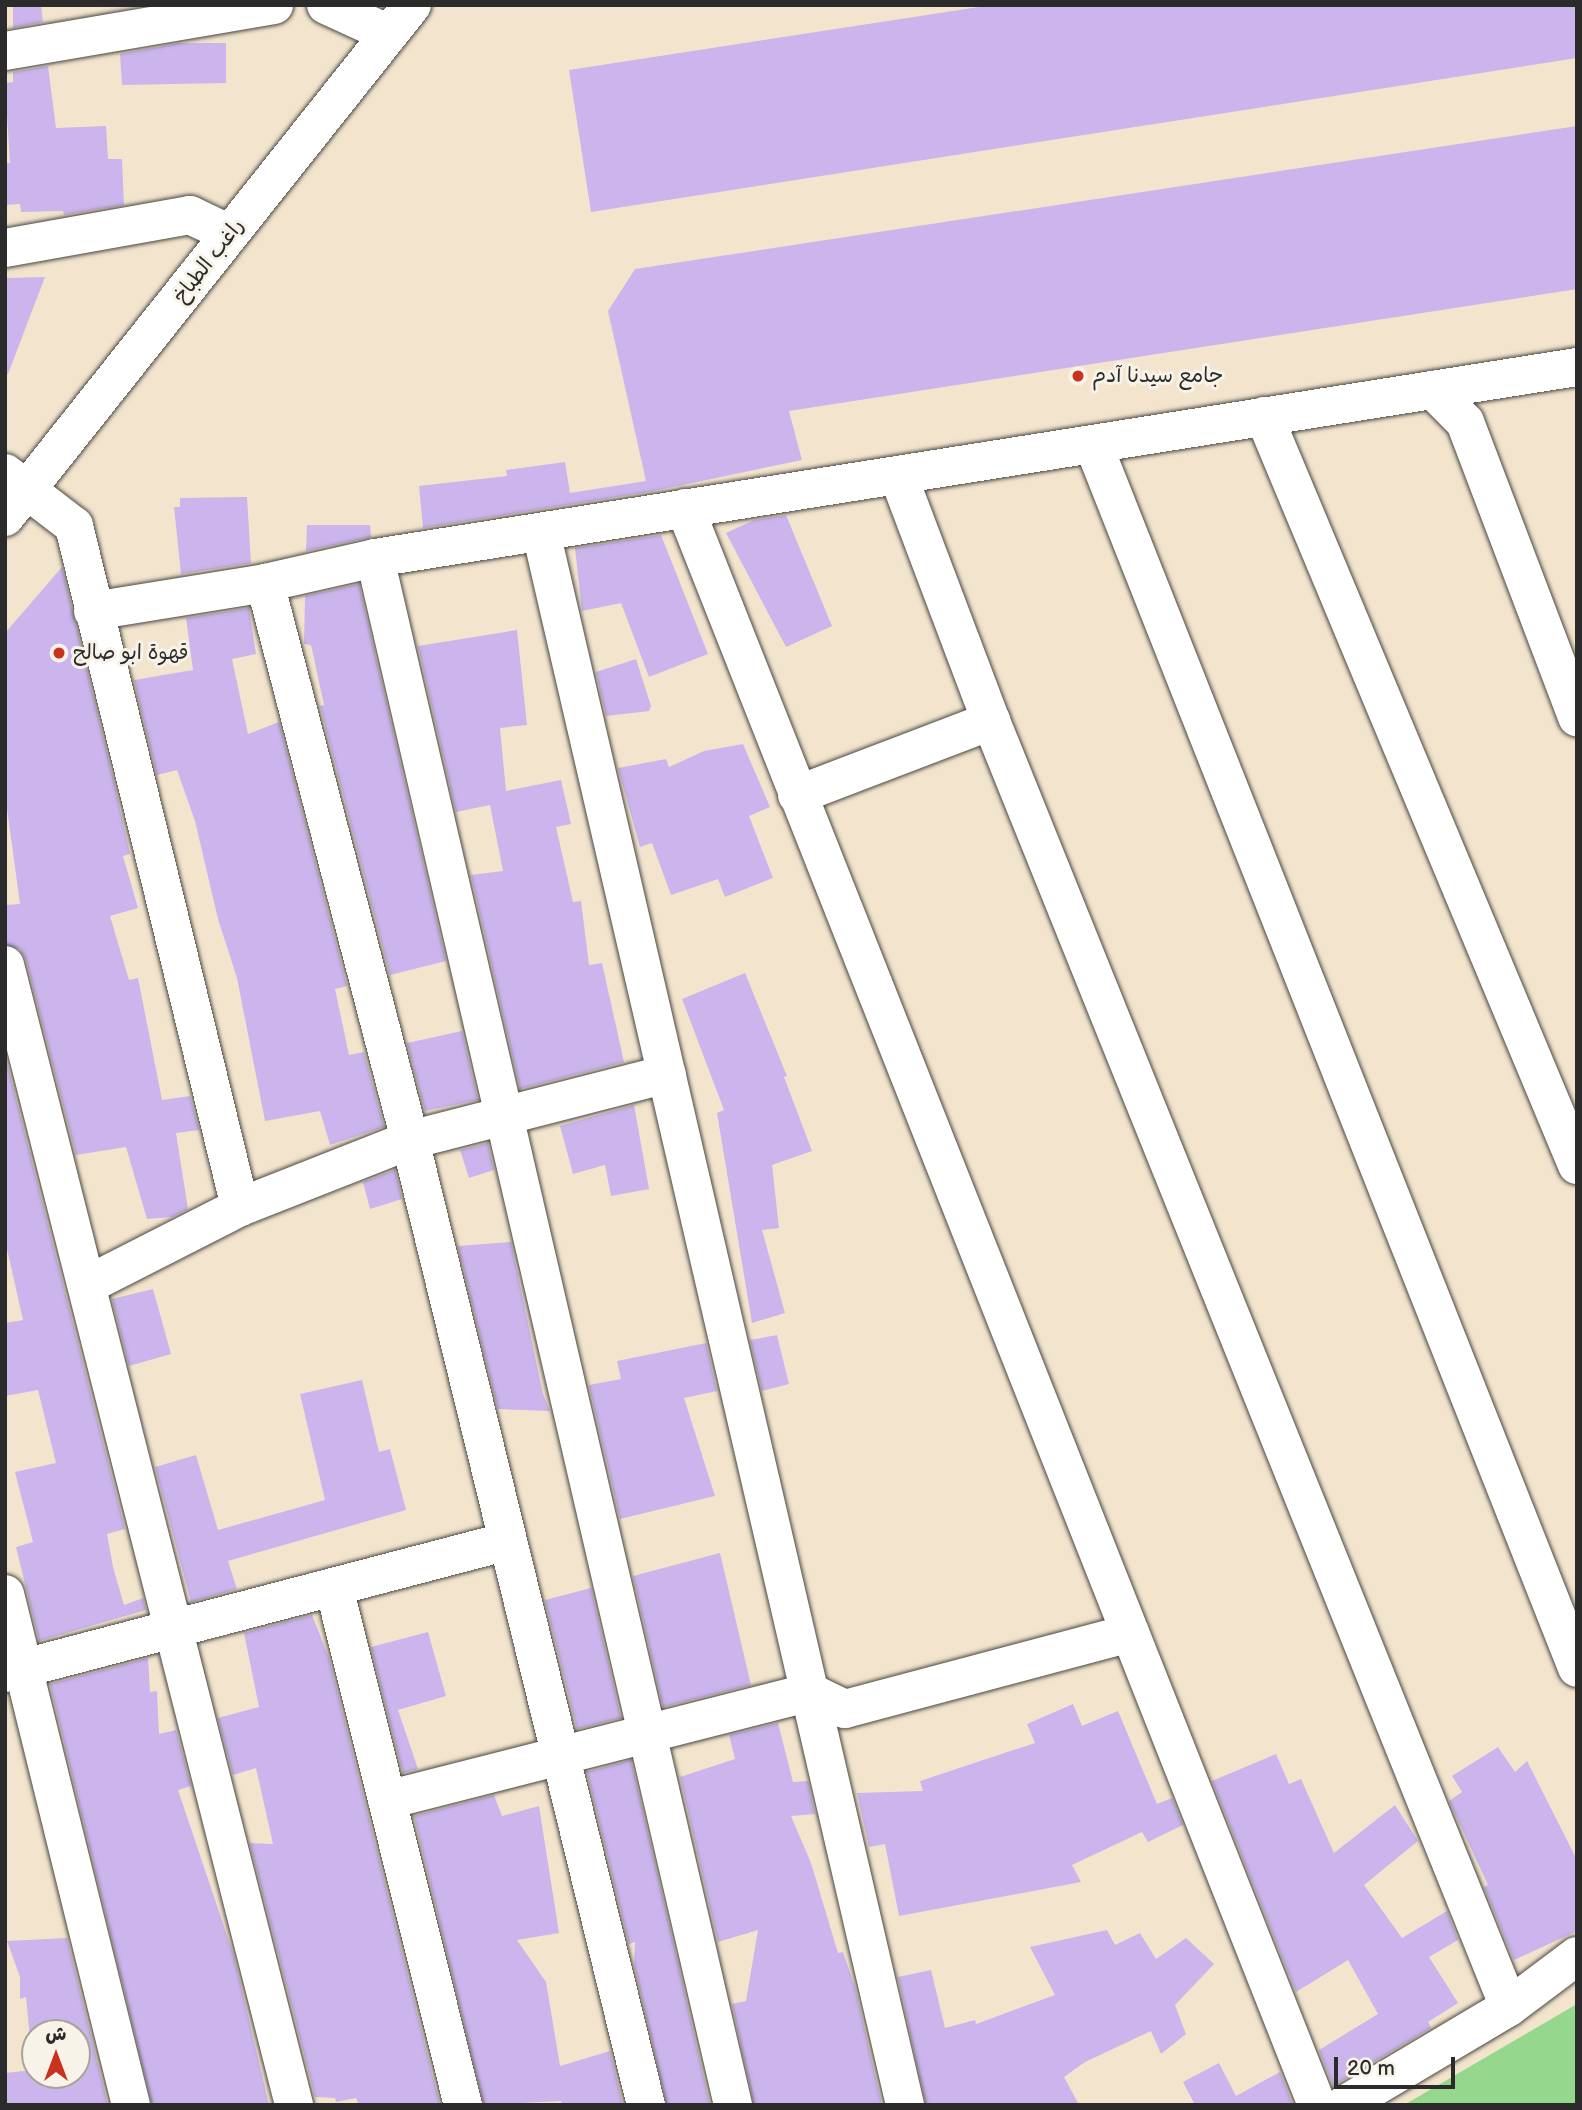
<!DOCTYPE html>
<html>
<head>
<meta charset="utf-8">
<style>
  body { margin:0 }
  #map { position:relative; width:1582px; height:2110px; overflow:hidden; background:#f3e5cd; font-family:"Balsamiq Sans","Playpen Sans Arabic",sans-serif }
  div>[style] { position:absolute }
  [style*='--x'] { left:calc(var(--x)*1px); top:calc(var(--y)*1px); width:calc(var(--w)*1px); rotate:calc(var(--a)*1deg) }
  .green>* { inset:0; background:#96d78e }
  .building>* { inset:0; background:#cbb5ec }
  .roads { filter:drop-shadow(0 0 2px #494743) drop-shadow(0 0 2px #494743) }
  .minor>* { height:38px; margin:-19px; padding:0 19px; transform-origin:19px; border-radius:19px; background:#fff }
  .major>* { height:38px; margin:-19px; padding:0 19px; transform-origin:19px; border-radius:19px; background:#fff }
  .dots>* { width:19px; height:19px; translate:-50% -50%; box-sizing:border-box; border:4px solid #f7f3e8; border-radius:50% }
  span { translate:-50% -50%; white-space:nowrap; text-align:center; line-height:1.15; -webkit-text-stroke:6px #f7f3e8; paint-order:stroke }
  .street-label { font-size:21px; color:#2b2b2b }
  .poi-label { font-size:21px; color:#2b2b2b }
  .left { translate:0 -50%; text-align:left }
  .frame { position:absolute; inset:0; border:7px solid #2b2b2b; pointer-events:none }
  .north { position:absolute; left:21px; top:2019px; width:70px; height:70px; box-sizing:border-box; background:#f7f3e8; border:2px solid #a5a39c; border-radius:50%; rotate:0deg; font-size:19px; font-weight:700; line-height:28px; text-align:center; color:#2b2b2b }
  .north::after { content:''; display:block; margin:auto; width:24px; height:32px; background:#c8321e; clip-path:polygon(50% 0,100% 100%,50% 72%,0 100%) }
  .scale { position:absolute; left:1334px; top:2057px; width:121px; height:32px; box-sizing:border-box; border:4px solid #2b2b2b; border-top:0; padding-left:9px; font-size:21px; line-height:24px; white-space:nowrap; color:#2b2b2b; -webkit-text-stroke:5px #f7f3e8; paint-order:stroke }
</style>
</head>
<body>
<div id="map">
  <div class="green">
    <div style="clip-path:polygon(1577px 2004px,1577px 2105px,1404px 2105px)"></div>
  </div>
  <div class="building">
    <div style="clip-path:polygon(13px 5px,41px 5px,43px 22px,13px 28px)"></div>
    <div style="clip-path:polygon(992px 5px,1577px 5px,1577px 58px,591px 212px,569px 70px)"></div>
    <div style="clip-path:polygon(179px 43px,226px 43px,226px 83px,122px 85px,120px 54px)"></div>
    <div style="clip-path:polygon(48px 66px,56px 128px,106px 126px,108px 159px,122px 159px,124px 205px,64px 215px,63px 211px,21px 212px,20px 204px,5px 205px,5px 163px,10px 163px,5px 83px,13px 82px,13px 72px)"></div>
    <div style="clip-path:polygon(1577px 126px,1577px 289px,789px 411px,802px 460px,649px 492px,423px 528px,419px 486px,507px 476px,506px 470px,565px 462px,570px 493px,646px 481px,608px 311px,635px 269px)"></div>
    <div style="clip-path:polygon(45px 277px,8px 374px,5px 374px,5px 278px)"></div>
    <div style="clip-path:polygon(247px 497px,251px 563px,181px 574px,174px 507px,180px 507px,180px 498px)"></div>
    <div style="clip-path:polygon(786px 515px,832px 626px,786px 647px,726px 533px,754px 520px)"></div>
    <div style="clip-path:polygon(307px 525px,370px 525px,371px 537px,306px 551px)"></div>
    <div style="clip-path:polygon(661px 535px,708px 654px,649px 677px,621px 603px,582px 611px,575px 548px)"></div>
    <div style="clip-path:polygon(62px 567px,115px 786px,130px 854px,123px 856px,138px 908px,110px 916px,129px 980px,138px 978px,162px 1100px,190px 1096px,199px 1130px,176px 1133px,188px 1209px,172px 1217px,147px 1219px,126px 1147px,76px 1155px,26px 960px,20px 949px,5px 944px,5px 905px,20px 904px,5px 794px,5px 633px)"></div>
    <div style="clip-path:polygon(359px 584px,446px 961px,390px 975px,320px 706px,324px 705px,311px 645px,304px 644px,305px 596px)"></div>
    <div style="clip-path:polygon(249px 608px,256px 654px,232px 659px,248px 734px,279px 722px,347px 986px,335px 989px,349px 1055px,364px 1052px,384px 1127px,330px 1145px,320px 1111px,265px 1121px,237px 978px,218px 919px,195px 821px,177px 770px,157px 775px,134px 680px,193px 670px,186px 618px)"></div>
    <div style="clip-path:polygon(517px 630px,527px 725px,500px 728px,506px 791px,561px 780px,571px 824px,556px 827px,573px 902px,581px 901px,589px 965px,602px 963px,624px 1062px,520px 1089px,471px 875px,503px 871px,490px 805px,456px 812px,418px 646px)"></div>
    <div style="clip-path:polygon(636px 659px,651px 706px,649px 711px,606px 716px,596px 672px)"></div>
    <div style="clip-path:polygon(743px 744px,770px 807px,749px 816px,773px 878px,725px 897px,718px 879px,671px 895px,652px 843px,640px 847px,618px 768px,666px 759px,669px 767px,704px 751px)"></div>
    <div style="clip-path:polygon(745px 973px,787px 1076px,784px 1077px,812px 1151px,772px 1165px,779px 1228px,762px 1230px,785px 1313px,752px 1323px,717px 1113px,724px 1110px,682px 999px)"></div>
    <div style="clip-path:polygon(462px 1031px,478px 1100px,425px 1111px,407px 1043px)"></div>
    <div style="clip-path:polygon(5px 1055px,125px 1529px,107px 1534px,113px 1567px,124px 1605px,143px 1598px,146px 1610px,39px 1641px,16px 1547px,33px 1542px,15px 1472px,56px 1463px,38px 1390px,5px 1396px,5px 1323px,23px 1320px,5px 1240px)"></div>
    <div style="clip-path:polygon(634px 1105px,649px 1189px,611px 1196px,605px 1165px,573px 1174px,560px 1126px,531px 1134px)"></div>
    <div style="clip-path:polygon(488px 1143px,494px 1170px,469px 1178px,460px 1150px)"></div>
    <div style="clip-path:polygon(395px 1170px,402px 1199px,370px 1209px,363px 1182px)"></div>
    <div style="clip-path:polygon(511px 1242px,543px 1394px,550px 1411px,498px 1409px,458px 1246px)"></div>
    <div style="clip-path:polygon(153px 1289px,171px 1354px,129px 1366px,112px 1299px)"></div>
    <div style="clip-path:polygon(777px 1335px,789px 1384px,762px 1391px,750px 1340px)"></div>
    <div style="clip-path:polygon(706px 1343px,717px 1391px,684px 1398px,715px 1496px,620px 1519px,589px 1385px,621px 1379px,617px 1361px)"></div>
    <div style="clip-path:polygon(362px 1380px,379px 1452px,390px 1449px,406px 1510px,228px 1561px,237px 1589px,191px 1602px,155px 1467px,196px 1455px,218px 1530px,325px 1500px,300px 1394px)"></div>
    <div style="clip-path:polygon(720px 1553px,751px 1685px,663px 1707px,633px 1576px)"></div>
    <div style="clip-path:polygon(591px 1588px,621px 1718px,577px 1729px,545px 1600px)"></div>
    <div style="clip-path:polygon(312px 1615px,329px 1658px,440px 2105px,359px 2105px,356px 2098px,336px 2102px,335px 2098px,315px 2097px,250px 1843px,273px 1844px,256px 1768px,233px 1775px,218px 1718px,259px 1707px,244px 1633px)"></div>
    <div style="clip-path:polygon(428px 1632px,446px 1696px,398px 1710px,418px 1769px,403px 1773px,371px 1647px)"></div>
    <div style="clip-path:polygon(148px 1658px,150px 1692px,157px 1691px,159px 1734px,176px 1730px,191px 1786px,178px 1790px,234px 1956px,269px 2105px,152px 2105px,50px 1684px)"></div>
    <div style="clip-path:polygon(1073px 1704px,1082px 1726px,1118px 1711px,1157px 1804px,1172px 1798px,1183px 1825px,1148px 1842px,1142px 1832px,1072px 1865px,1081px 1882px,899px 1916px,885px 1844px,869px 1847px,857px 1793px,923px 1791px,920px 1781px,1035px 1743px,1027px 1724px)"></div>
    <div style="clip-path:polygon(778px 1723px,793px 1782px,808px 1781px,815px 1814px,791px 1816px,811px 1863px,838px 1953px,843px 1952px,855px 1987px,882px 2105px,754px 2105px,732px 2004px,746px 2001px,758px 1930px,718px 1942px,680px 1777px,735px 1759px,729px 1735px)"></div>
    <div style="clip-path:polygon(1498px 1747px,1515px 1772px,1527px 1761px,1577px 1860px,1577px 1931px,1514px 1960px,1484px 1887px,1488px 1885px,1449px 1801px,1462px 1792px,1452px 1776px)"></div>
    <div style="clip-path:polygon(1276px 1754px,1289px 1784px,1301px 1779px,1334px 1853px,1395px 1805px,1418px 1841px,1364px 1885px,1402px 1938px,1447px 1911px,1458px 1940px,1429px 1957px,1458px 2003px,1428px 2022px,1431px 2028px,1333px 2086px,1319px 2050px,1378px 2014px,1348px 1960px,1296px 1992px,1212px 1781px)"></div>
    <div style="clip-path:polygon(631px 1760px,676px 1954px,710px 2105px,667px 2105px,634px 1964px,635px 1942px,629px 1944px,587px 1772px)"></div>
    <div style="clip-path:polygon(494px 1795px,502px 1816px,539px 1806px,559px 1933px,517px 1940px,546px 1982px,560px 2066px,610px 2051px,623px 2105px,562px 2105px,561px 2101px,484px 2105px,414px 1816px)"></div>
    <div style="clip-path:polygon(1107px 1930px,1115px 1945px,1140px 1933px,1156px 1959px,1186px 1938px,1214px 1964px,1175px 2005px,1186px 2034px,1161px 2054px,1151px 2031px,1085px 2062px,1064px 2077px,1079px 2105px,926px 2105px,898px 1977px,931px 1970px,945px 2028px,975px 2020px,976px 2024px,1055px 1995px,1030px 1947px)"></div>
    <div style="clip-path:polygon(evenodd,67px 1938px,108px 2105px,5px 2105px,5px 2073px,33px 2070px,26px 1997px,20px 1999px,20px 1977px,7px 1941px,67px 1938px,35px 2033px,77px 2033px,77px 2075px,35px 2075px,35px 2033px)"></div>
    <div style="clip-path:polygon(1219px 2063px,1236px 2096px,1280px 2072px,1293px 2105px,1195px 2105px,1183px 2082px)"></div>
  </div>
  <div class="roads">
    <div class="minor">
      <div style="--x:326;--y:5;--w:69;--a:24.7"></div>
      <div style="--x:5;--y:51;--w:273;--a:-9.7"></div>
      <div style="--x:5;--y:248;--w:188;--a:-10.1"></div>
      <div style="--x:190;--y:215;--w:44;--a:25.4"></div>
      <div style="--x:1433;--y:390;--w:45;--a:45"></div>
      <div style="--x:1465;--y:422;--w:316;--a:69.2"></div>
      <div style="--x:1264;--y:416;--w:812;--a:67.32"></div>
      <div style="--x:1093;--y:444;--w:1316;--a:68.42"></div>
      <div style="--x:5;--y:473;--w:87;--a:37.5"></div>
      <div style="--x:74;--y:526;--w:701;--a:76.3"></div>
      <div style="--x:898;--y:475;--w:263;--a:69.3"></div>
      <div style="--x:991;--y:721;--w:1386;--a:68.06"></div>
      <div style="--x:685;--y:508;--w:1718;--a:68.41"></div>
      <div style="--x:541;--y:532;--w:1615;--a:76.97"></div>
      <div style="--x:375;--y:558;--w:1588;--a:76.97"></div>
      <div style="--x:265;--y:583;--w:576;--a:75.41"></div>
      <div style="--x:410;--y:1140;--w:993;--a:76.26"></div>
      <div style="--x:93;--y:611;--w:174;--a:-9.2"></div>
      <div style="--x:265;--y:583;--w:113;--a:-12.8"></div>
      <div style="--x:375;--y:558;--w:1217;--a:-9.03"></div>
      <div style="--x:797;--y:795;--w:208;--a:-20.9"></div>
      <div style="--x:5;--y:965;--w:1176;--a:75.77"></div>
      <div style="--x:87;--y:1285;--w:172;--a:-27"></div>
      <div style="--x:240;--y:1207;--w:183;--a:-21.5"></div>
      <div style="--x:410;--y:1140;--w:265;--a:-14.4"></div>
      <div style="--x:334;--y:1587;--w:534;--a:76.02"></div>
      <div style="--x:5;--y:1594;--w:526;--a:76.15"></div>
      <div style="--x:5;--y:1673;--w:520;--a:-14.7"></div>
      <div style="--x:387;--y:1800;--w:437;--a:-14.3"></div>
      <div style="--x:810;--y:1692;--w:39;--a:26"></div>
      <div style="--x:845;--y:1709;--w:295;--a:-14.9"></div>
      <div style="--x:1344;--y:2105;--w:192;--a:-30.7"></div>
      <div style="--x:1509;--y:2007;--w:85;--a:-36.9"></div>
    </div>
    <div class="major">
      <div style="--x:5;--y:517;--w:654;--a:-51.52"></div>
    </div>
  </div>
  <div class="dots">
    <div style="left:1078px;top:376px;background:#c8321e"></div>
    <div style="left:59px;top:653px;background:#c8321e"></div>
  </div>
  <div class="street-label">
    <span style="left:209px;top:261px;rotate:-52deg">راغب الطباخ</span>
  </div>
  <div class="poi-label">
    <span class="left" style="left:1092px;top:376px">جامع سيدنا آدم</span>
    <span class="left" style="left:73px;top:653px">قهوة ابو صالح</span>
  </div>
  <div class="frame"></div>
  <div class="north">ش</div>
  <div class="scale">20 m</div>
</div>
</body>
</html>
